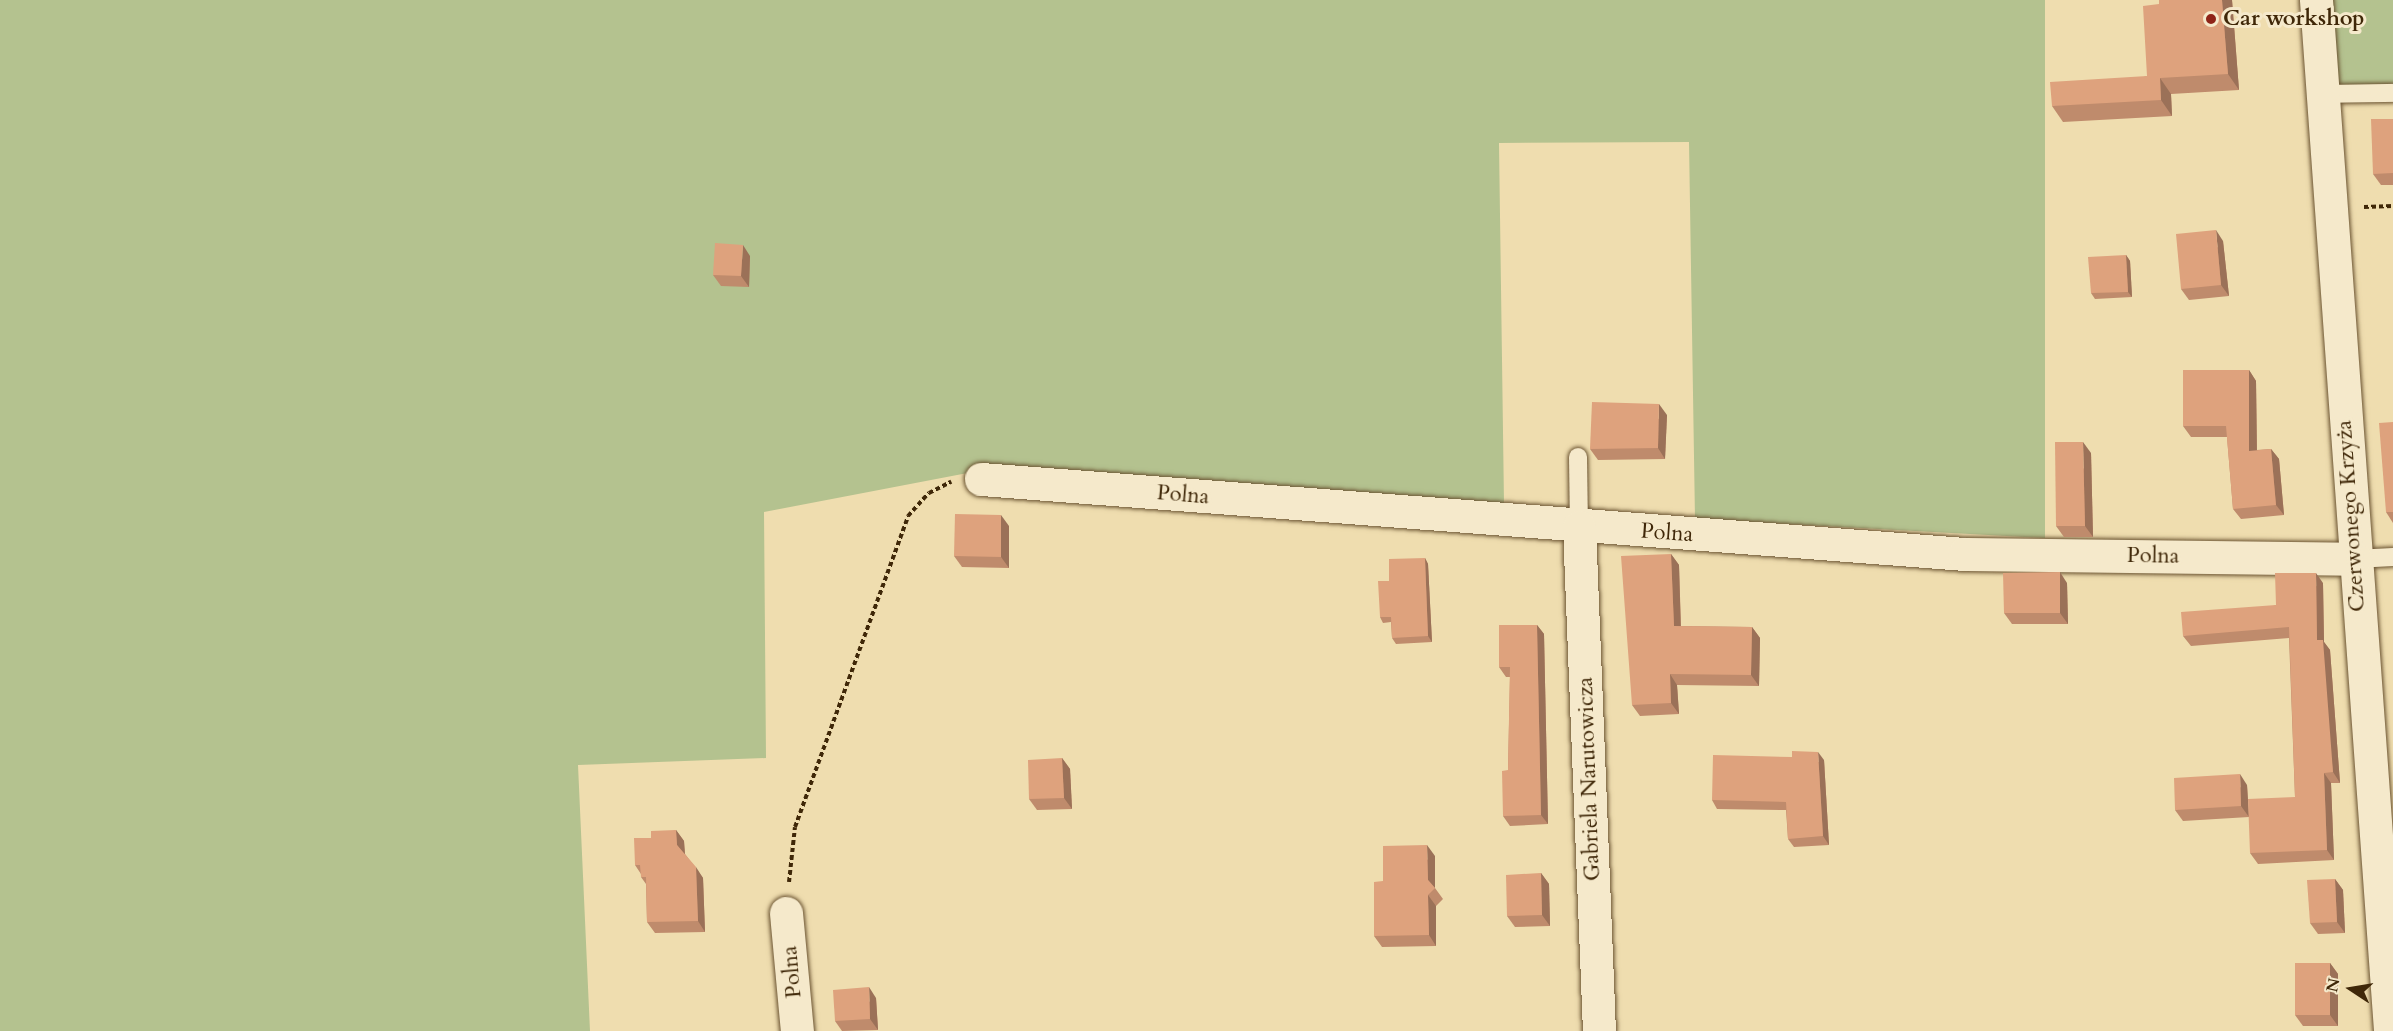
<!DOCTYPE html>
<html>
<head>
<meta charset="utf-8">
<style>
  body { margin:0 }
  #map { position:relative; width:2393px; height:1031px; overflow:hidden; background:#efddaf; font-family:Cardo,serif }
  div>[style] { position:absolute }
  [style*='--x'] { left:calc(var(--x)*1px); top:calc(var(--y)*1px); width:calc(var(--w)*1px); rotate:calc(var(--a)*1deg) }
  .green>* { inset:0; background:#b4c28f }
  .path>* { height:4px; margin-top:-2px; transform-origin:0; background:repeating-linear-gradient(90deg,#3f2708 0 4.5px,transparent 0 7.5px) }
  .roads { filter:drop-shadow(0 0 2px #6b5432) drop-shadow(0 0 2px #6b5432) }
  .service>* { height:18px; margin:-9px; padding:0 9px; transform-origin:9px; border-radius:9px; background:#f5e9cb }
  .minor>* { height:33px; margin:-16.5px; padding:0 16.5px; transform-origin:16.5px; border-radius:16.5px; background:#f5e9cb }
  .wall>* { inset:0; background:#bf8b6c }
  .shaded-wall>* { inset:0; background:#9b7158 }
  .building>* { inset:0; background:#dea27d }
  .dots>* { width:16px; height:16px; translate:-50% -50%; box-sizing:border-box; border:3px solid #f5e9cb; border-radius:50% }
  span { translate:-50% -50%; white-space:nowrap; text-align:center; line-height:1.15; -webkit-text-stroke:6px #f5e9cb; paint-order:stroke }
  .poi-label { font-size:22px; color:#3f2708; font-weight:700 }
  .left { translate:0 -50%; text-align:left }
  .street-label { font-size:22px; color:#3f2708 }
  .north { position:absolute; left:2321px; top:959px; width:60px; height:60px; -webkit-text-stroke:4px #f5e9cb; paint-order:stroke; rotate:282deg; font-size:16px; font-weight:700; line-height:24px; text-align:center; color:#3f2708 }
  .north::after { content:''; display:block; margin:auto; width:21px; height:27px; background:#3f2708; clip-path:polygon(50% 0,100% 100%,50% 72%,0 100%) }
</style>
</head>
<body>
<div id="map">
  <div class="green">
    <div style="clip-path:polygon(0 0,2045px 0,2045px 538px,1695px 519px,1689px 142px,1499px 143px,1504px 503px,978px 471px,764px 512px,766px 758px,578px 765px,590px 1031px,0 1031px)"></div>
    <div style="clip-path:polygon(2324px 0,2393px 0,2393px 97px,2333px 95px)"></div>
  </div>
  <div class="path">
    <div style="--x:2364;--y:207;--w:29;--a:-2"></div>
    <div style="--x:789;--y:882;--w:55;--a:-83.8"></div>
    <div style="--x:795;--y:827;--w:331;--a:-70"></div>
    <div style="--x:908;--y:516;--w:31;--a:-48"></div>
    <div style="--x:929;--y:493;--w:25;--a:-27"></div>
  </div>
  <div class="roads">
    <div class="service">
      <div style="--x:2320;--y:94;--w:73;--a:-0.8"></div>
      <div style="--x:1578;--y:457;--w:70;--a:89.2"></div>
      <div style="--x:2355;--y:559;--w:38;--a:-3"></div>
    </div>
    <div class="minor">
      <div style="--x:2316;--y:0;--w:1034;--a:85.89"></div>
      <div style="--x:981;--y:479;--w:986;--a:4.36"></div>
      <div style="--x:1964;--y:554;--w:391;--a:0.7"></div>
      <div style="--x:1579;--y:527;--w:504;--a:87.73"></div>
      <div style="--x:786;--y:913;--w:119;--a:84.7"></div>
    </div>
  </div>
  <div class="wall">
    <div style="clip-path:polygon(2159px 0,2232px 0,2239px 90px,2171px 94px,2172px 116px,2063px 122px,2052px 106px,2147px 76px,2159px 4px)"></div>
    <div style="clip-path:polygon(2393px 119px,2393px 185px,2381px 185px,2373px 174px)"></div>
    <div style="clip-path:polygon(2223px 241px,2229px 296px,2189px 300px,2181px 289px)"></div>
    <div style="clip-path:polygon(2126px 255px,2130px 261px,2132px 297px,2095px 299px,2091px 293px)"></div>
    <div style="clip-path:polygon(750px 256px,749px 287px,721px 286px,713px 275px)"></div>
    <div style="clip-path:polygon(2249px 370px,2256px 381px,2257px 450px,2271px 449px,2279px 459px,2284px 515px,2241px 519px,2233px 509px,2227px 437px,2191px 437px,2183px 426px)"></div>
    <div style="clip-path:polygon(1667px 415px,1665px 459px,1598px 460px,1590px 449px)"></div>
    <div style="clip-path:polygon(2393px 422px,2393px 523px,2386px 512px)"></div>
    <div style="clip-path:polygon(2091px 453px,2093px 537px,2064px 537px,2056px 526px)"></div>
    <div style="clip-path:polygon(1009px 526px,1009px 568px,962px 567px,954px 556px)"></div>
    <div style="clip-path:polygon(1671px 554px,1679px 565px,1681px 626px,1752px 627px,1760px 638px,1759px 686px,1677px 685px,1679px 714px,1640px 716px,1632px 705px)"></div>
    <div style="clip-path:polygon(1425px 558px,1428px 564px,1432px 642px,1396px 644px,1392px 638px,1391px 622px,1383px 623px,1380px 617px,1389px 581px)"></div>
    <div style="clip-path:polygon(2067px 583px,2068px 624px,2012px 624px,2004px 613px)"></div>
    <div style="clip-path:polygon(2323px 583px,2324px 642px,2330px 650px,2340px 783px,2331px 783px,2334px 860px,2258px 864px,2250px 853px,2295px 797px,2289px 638px,2191px 646px,2183px 636px,2276px 605px)"></div>
    <div style="clip-path:polygon(1537px 625px,1544px 634px,1548px 824px,1510px 826px,1503px 816px,1508px 770px,1510px 677px,1506px 677px,1499px 667px)"></div>
    <div style="clip-path:polygon(1062px 758px,1070px 769px,1072px 809px,1037px 810px,1029px 799px)"></div>
    <div style="clip-path:polygon(1824px 760px,1829px 845px,1794px 847px,1788px 839px,1786px 810px,1717px 809px,1712px 800px)"></div>
    <div style="clip-path:polygon(2247px 785px,2249px 817px,2183px 821px,2175px 810px)"></div>
    <div style="clip-path:polygon(676px 830px,684px 841px,685px 854px,703px 878px,705px 932px,655px 933px,647px 922px,646px 884px,641px 877px,641px 874px,635px 865px,651px 838px)"></div>
    <div style="clip-path:polygon(1435px 856px,1435px 888px,1443px 899px,1436px 906px,1436px 946px,1382px 947px,1374px 936px,1383px 881px)"></div>
    <div style="clip-path:polygon(1541px 873px,1549px 884px,1550px 926px,1515px 927px,1507px 916px)"></div>
    <div style="clip-path:polygon(2335px 879px,2343px 890px,2345px 933px,2318px 934px,2310px 923px)"></div>
    <div style="clip-path:polygon(2330px 963px,2338px 974px,2338px 1026px,2303px 1026px,2295px 1015px)"></div>
    <div style="clip-path:polygon(876px 998px,878px 1030px,842px 1031px,835px 1021px)"></div>
  </div>
  <div class="shaded-wall">
    <div style="clip-path:polygon(2222px 0,2232px 0,2239px 90px,2228px 74px)"></div>
    <div style="clip-path:polygon(2160px 78px,2171px 94px,2172px 116px,2161px 100px)"></div>
    <div style="clip-path:polygon(2216px 230px,2223px 241px,2229px 296px,2221px 285px)"></div>
    <div style="clip-path:polygon(743px 245px,750px 256px,749px 287px,741px 276px)"></div>
    <div style="clip-path:polygon(2126px 255px,2130px 261px,2132px 297px,2128px 292px)"></div>
    <div style="clip-path:polygon(2249px 370px,2256px 381px,2257px 462px,2249px 451px)"></div>
    <div style="clip-path:polygon(1659px 404px,1667px 415px,1665px 459px,1658px 448px)"></div>
    <div style="clip-path:polygon(2083px 442px,2091px 453px,2093px 537px,2085px 526px)"></div>
    <div style="clip-path:polygon(2271px 449px,2279px 459px,2284px 515px,2276px 505px)"></div>
    <div style="clip-path:polygon(1001px 515px,1009px 526px,1009px 568px,1001px 557px)"></div>
    <div style="clip-path:polygon(1671px 554px,1679px 565px,1681px 637px,1674px 626px)"></div>
    <div style="clip-path:polygon(1425px 558px,1428px 564px,1432px 642px,1428px 636px)"></div>
    <div style="clip-path:polygon(2060px 572px,2067px 583px,2068px 624px,2060px 613px)"></div>
    <div style="clip-path:polygon(2316px 573px,2323px 583px,2324px 642px,2330px 650px,2340px 783px,2333px 772px,2317px 640px)"></div>
    <div style="clip-path:polygon(1537px 625px,1544px 634px,1548px 824px,1541px 815px)"></div>
    <div style="clip-path:polygon(1752px 627px,1760px 638px,1759px 686px,1751px 675px)"></div>
    <div style="clip-path:polygon(1670px 674px,1677px 685px,1679px 714px,1671px 703px)"></div>
    <div style="clip-path:polygon(1818px 752px,1824px 760px,1829px 845px,1823px 836px)"></div>
    <div style="clip-path:polygon(1062px 758px,1070px 769px,1072px 809px,1064px 798px)"></div>
    <div style="clip-path:polygon(2324px 773px,2331px 783px,2334px 860px,2327px 850px)"></div>
    <div style="clip-path:polygon(2240px 774px,2247px 785px,2249px 817px,2241px 806px)"></div>
    <div style="clip-path:polygon(676px 830px,684px 841px,685px 856px,677px 845px)"></div>
    <div style="clip-path:polygon(1427px 845px,1435px 856px,1435px 888px,1428px 880px)"></div>
    <div style="clip-path:polygon(696px 867px,703px 878px,705px 932px,698px 921px)"></div>
    <div style="clip-path:polygon(1541px 873px,1549px 884px,1550px 926px,1542px 915px)"></div>
    <div style="clip-path:polygon(2335px 879px,2343px 890px,2345px 933px,2337px 922px)"></div>
    <div style="clip-path:polygon(1428px 895px,1436px 906px,1436px 946px,1429px 935px)"></div>
    <div style="clip-path:polygon(2330px 963px,2338px 974px,2338px 1026px,2330px 1015px)"></div>
    <div style="clip-path:polygon(869px 987px,876px 998px,878px 1030px,870px 1019px)"></div>
  </div>
  <div class="building">
    <div style="clip-path:polygon(2159px 0,2222px 0,2228px 74px,2160px 78px,2161px 100px,2052px 106px,2050px 82px,2147px 76px,2143px 6px,2159px 4px)"></div>
    <div style="clip-path:polygon(2371px 119px,2393px 119px,2393px 173px,2373px 174px)"></div>
    <div style="clip-path:polygon(2216px 230px,2221px 285px,2181px 289px,2176px 234px)"></div>
    <div style="clip-path:polygon(715px 243px,743px 245px,741px 276px,713px 275px)"></div>
    <div style="clip-path:polygon(2126px 255px,2128px 292px,2091px 293px,2088px 257px)"></div>
    <div style="clip-path:polygon(2183px 370px,2249px 370px,2249px 451px,2271px 449px,2276px 505px,2233px 509px,2226px 426px,2183px 426px)"></div>
    <div style="clip-path:polygon(1592px 402px,1659px 404px,1658px 448px,1590px 449px)"></div>
    <div style="clip-path:polygon(2393px 422px,2393px 512px,2386px 512px,2379px 423px)"></div>
    <div style="clip-path:polygon(2055px 442px,2083px 442px,2085px 526px,2056px 526px)"></div>
    <div style="clip-path:polygon(955px 514px,1001px 515px,1001px 557px,954px 556px)"></div>
    <div style="clip-path:polygon(1671px 554px,1674px 626px,1752px 627px,1751px 675px,1670px 674px,1671px 703px,1632px 705px,1621px 556px)"></div>
    <div style="clip-path:polygon(1425px 558px,1428px 636px,1392px 638px,1391px 617px,1380px 617px,1378px 581px,1389px 581px,1389px 559px)"></div>
    <div style="clip-path:polygon(2060px 572px,2060px 613px,2004px 613px,2003px 573px)"></div>
    <div style="clip-path:polygon(2275px 573px,2316px 573px,2317px 640px,2323px 640px,2333px 772px,2324px 773px,2327px 850px,2250px 853px,2248px 799px,2295px 797px,2289px 627px,2183px 636px,2181px 612px,2276px 605px)"></div>
    <div style="clip-path:polygon(1499px 625px,1537px 625px,1541px 815px,1503px 816px,1502px 771px,1508px 770px,1510px 667px,1499px 667px)"></div>
    <div style="clip-path:polygon(1792px 751px,1818px 752px,1823px 836px,1788px 839px,1786px 802px,1712px 800px,1713px 755px,1792px 757px)"></div>
    <div style="clip-path:polygon(1062px 758px,1064px 798px,1029px 799px,1028px 760px)"></div>
    <div style="clip-path:polygon(2240px 774px,2241px 806px,2175px 810px,2174px 778px)"></div>
    <div style="clip-path:polygon(676px 830px,677px 845px,696px 867px,698px 921px,647px 922px,646px 877px,641px 877px,640px 865px,635px 865px,634px 838px,651px 838px,651px 831px)"></div>
    <div style="clip-path:polygon(1427px 845px,1428px 880px,1435px 888px,1428px 895px,1429px 935px,1374px 936px,1374px 882px,1383px 881px,1383px 846px)"></div>
    <div style="clip-path:polygon(1541px 873px,1542px 915px,1507px 916px,1506px 875px)"></div>
    <div style="clip-path:polygon(2335px 879px,2337px 922px,2310px 923px,2307px 880px)"></div>
    <div style="clip-path:polygon(2295px 963px,2330px 963px,2330px 1015px,2295px 1015px)"></div>
    <div style="clip-path:polygon(869px 987px,870px 1019px,835px 1021px,833px 990px)"></div>
  </div>
  <div class="dots">
    <div style="left:2211px;top:19px;background:#8f2418"></div>
  </div>
  <div class="poi-label">
    <span class="left" style="left:2223px;top:19px">Car workshop</span>
  </div>
  <div class="street-label">
    <span style="left:1183px;top:495px;rotate:5deg">Polna</span>
    <span style="left:2351px;top:516px;rotate:-94deg">Czerwonego Krzyża</span>
    <span style="left:1667px;top:533px;rotate:4deg">Polna</span>
    <span style="left:2153px;top:556px;rotate:1deg">Polna</span>
    <span style="left:1589px;top:779px;rotate:-92deg">Gabriela Narutowicza</span>
    <span style="left:792px;top:972px;rotate:-95deg">Polna</span>
  </div>
  <div class="north">N</div>
</div>
</body>
</html>
